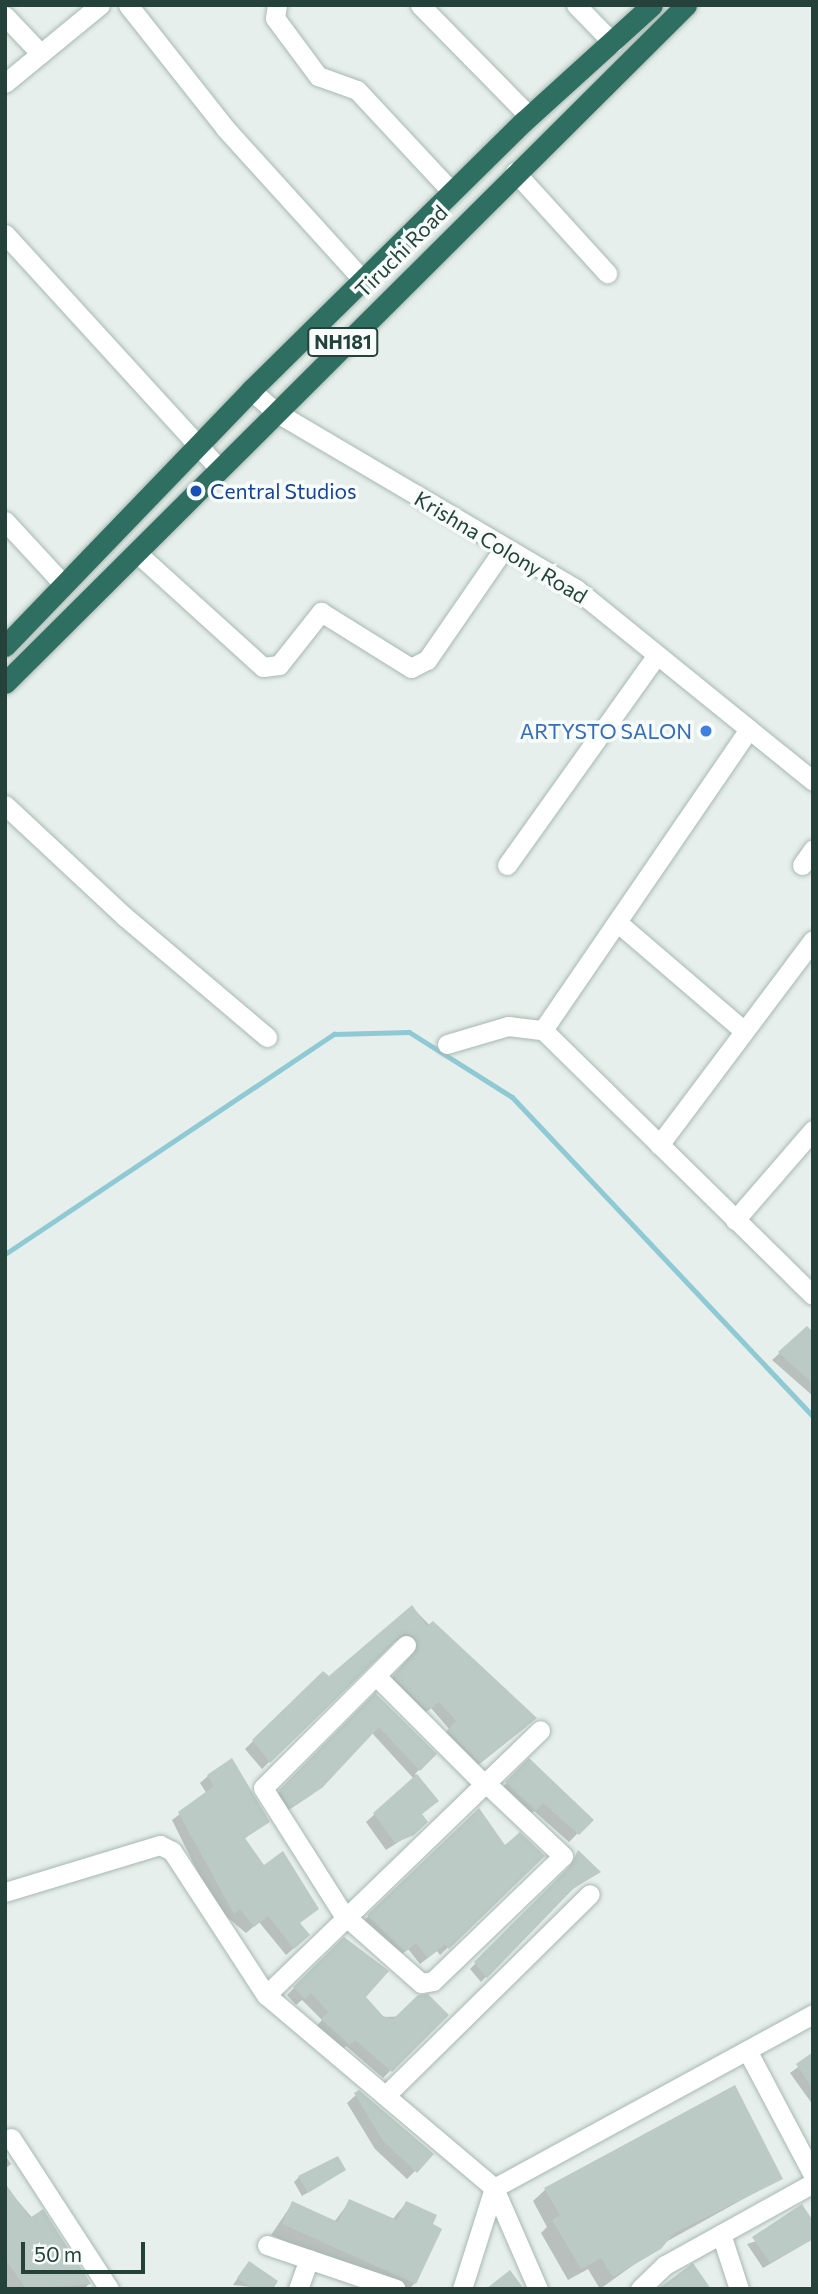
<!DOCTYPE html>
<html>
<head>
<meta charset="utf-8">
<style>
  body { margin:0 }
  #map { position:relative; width:818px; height:2294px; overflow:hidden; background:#e6efeb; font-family:Commissioner,sans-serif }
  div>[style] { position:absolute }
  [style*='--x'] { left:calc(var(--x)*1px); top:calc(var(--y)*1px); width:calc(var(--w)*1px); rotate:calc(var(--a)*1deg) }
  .shadow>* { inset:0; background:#0003 }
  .stream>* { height:5px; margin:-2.5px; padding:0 2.5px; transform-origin:2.5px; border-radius:2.5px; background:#8ec9d4 }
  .building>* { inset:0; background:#bbcac4 }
  .roads { filter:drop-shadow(0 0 2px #a8b8b2) drop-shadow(0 0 2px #a8b8b2) }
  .minor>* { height:19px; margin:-9.5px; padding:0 9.5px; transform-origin:9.5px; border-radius:9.5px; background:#fff }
  .highway>* { height:21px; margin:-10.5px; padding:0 10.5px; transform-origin:10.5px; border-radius:10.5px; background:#2f6f62 }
  .dots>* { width:19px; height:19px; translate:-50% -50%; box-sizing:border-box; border:4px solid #f7fbf9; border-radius:50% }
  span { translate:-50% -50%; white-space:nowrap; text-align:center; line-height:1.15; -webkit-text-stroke:7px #f7fbf9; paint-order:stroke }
  .shield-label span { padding:2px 5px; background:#f7fbf9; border:2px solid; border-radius:5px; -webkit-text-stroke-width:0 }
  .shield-label { font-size:19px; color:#24423a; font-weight:700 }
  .street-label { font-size:21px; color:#24423a }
  .transit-label { font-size:21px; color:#164399 }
  .left { translate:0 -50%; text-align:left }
  .shop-label { font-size:21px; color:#366cbe }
  .right { translate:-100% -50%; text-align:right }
  .frame { position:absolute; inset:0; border:7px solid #24423a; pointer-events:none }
  .scale { position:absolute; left:21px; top:2242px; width:124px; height:32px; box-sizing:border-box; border:4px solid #24423a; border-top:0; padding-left:9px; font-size:21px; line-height:24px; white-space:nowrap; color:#24423a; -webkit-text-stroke:5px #f7fbf9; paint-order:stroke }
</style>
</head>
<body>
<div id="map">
  <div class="shadow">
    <div style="clip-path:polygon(807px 1328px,813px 1336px,813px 1396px,772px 1360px)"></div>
    <div style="clip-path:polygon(412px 1607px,527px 1726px,472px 1770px,441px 1738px,449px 1729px,431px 1708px,420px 1717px,386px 1684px,411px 1657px,407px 1643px,394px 1640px,262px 1769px,245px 1749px,323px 1673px,329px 1678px)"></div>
    <div style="clip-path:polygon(375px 1695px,434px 1754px,415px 1774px,436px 1801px,421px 1815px,417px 1830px,386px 1850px,366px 1822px,414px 1779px,372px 1733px,313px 1794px,284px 1813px,273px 1798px)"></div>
    <div style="clip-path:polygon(529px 1760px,591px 1820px,569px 1842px,534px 1811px,526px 1818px,498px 1792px)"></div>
    <div style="clip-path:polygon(232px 1761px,268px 1821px,244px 1839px,263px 1867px,316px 1909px,298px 1924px,300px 1943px,286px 1955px,259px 1922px,246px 1933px,215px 1907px,172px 1820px,207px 1794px,200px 1783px,208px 1776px)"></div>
    <div style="clip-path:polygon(479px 1811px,504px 1847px,543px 1856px,440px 1955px,437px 1951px,420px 1964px,408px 1949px,396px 1959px,361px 1923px)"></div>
    <div style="clip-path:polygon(578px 1852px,598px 1872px,567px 1893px,481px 1982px,470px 1969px,566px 1872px)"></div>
    <div style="clip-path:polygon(344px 1939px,363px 1998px,382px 2017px,446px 2015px,383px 2078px,346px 2046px,341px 2052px,315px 2028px,322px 2020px,302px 2000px,296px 2005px,287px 1995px)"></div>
    <div style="clip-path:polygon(813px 2056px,813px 2105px,790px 2073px)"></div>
    <div style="clip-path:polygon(356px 2095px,432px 2154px,407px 2179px,375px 2149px,347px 2103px)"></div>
    <div style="clip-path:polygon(5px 2155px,11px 2164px,5px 2169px)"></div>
    <div style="clip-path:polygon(338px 2174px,302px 2196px,294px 2182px,299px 2177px)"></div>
    <div style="clip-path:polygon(781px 2178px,664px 2243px,600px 2289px,588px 2269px,568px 2280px,541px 2233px,547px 2227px,533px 2201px,546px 2189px)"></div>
    <div style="clip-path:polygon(5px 2186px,89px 2284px,84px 2289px,5px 2289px)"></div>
    <div style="clip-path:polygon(350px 2201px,392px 2220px,406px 2203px,415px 2283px,409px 2289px,391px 2289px,271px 2235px,292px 2204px,334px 2222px)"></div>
    <div style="clip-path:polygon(813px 2224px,813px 2239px,763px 2268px,747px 2244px)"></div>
    <div style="clip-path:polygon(244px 2269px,271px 2289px,233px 2285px)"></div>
  </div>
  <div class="stream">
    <div style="--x:5;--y:1254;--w:396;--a:-33.8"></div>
    <div style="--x:334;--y:1034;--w:75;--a:-1.5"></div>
    <div style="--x:409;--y:1032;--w:122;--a:32.3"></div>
    <div style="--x:512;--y:1097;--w:439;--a:46.7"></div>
  </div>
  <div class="building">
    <div style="clip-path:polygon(807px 1326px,813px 1332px,813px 1384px,778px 1352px)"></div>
    <div style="clip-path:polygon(412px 1605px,427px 1626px,433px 1621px,537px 1718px,480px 1763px,447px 1730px,456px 1721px,439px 1702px,428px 1711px,393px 1676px,418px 1647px,414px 1636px,404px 1633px,270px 1763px,252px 1740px,323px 1671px,329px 1676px)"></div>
    <div style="clip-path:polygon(375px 1693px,437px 1754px,420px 1771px,379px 1727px,322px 1788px,290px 1808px,279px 1790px)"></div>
    <div style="clip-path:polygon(232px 1758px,270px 1822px,245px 1838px,264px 1865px,283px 1851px,319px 1909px,300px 1923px,310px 1935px,294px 1949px,268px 1916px,254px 1927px,240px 1909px,234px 1914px,178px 1812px,214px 1786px,207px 1775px)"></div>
    <div style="clip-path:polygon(529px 1758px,594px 1820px,579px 1835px,543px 1803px,536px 1811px,505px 1782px)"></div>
    <div style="clip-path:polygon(417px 1774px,439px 1801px,422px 1814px,428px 1822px,414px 1835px,395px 1843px,373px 1813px)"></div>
    <div style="clip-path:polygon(479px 1808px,505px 1845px,520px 1832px,545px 1856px,449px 1949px,445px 1944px,428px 1958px,416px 1943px,405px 1952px,367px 1915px)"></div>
    <div style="clip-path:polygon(578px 1850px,601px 1872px,574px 1888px,487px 1978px,474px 1962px,571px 1865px)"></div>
    <div style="clip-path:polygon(344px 1937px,389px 1971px,366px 1997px,383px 2016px,393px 2019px,418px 1995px,428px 1994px,449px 2015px,392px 2072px,355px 2040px,350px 2045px,321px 2019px,328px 2012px,311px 1993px,305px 1999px,293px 1987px)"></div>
    <div style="clip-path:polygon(813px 2052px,813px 2089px,796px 2064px)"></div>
    <div style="clip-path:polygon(735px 2085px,783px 2179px,674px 2233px,661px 2249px,613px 2277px,601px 2258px,581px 2269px,552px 2220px,560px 2215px,544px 2188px)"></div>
    <div style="clip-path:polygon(359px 2090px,434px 2154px,417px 2173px,383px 2141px,354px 2093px)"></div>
    <div style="clip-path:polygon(338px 2156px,346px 2170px,308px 2193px,298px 2176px)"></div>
    <div style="clip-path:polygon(5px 2183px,30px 2218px,43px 2209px,91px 2284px,26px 2289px,5px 2259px)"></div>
    <div style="clip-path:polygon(349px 2199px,397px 2220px,406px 2201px,437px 2215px,433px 2224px,442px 2229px,416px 2284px,282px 2224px,292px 2201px,338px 2222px)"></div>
    <div style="clip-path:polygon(802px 2204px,813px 2221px,813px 2239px,770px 2263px,752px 2237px)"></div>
    <div style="clip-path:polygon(249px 2261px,278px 2281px,273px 2289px,252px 2289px,237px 2278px)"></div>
    <div style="clip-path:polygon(693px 2263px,711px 2289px,658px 2289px,659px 2288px)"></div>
    <div style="clip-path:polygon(510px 2270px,524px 2289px,486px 2289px)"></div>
  </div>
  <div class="roads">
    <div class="minor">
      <div style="--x:128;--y:5;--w:157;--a:51.7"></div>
      <div style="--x:225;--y:128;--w:205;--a:47.8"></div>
      <div style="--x:277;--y:5;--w:13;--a:99"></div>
      <div style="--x:275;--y:18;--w:72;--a:53.4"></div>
      <div style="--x:318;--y:76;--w:41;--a:19.7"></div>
      <div style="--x:357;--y:90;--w:139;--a:47"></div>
      <div style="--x:420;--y:5;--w:156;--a:45.5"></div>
      <div style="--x:576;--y:5;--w:53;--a:45.8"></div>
      <div style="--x:5;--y:16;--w:52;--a:46.5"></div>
      <div style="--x:5;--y:83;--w:123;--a:-39.4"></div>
      <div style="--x:515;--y:172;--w:137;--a:47.7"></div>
      <div style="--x:5;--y:234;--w:317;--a:47.6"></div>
      <div style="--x:251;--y:390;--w:31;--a:42"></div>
      <div style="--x:274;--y:411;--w:351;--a:30.5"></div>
      <div style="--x:576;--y:589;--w:305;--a:39"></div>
      <div style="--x:5;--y:521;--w:87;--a:47.3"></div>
      <div style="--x:136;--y:552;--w:171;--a:42.2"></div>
      <div style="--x:263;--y:667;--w:16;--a:-7"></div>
      <div style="--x:279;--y:665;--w:68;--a:-51.6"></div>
      <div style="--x:321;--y:612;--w:106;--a:31.9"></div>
      <div style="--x:411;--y:668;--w:18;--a:-27"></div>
      <div style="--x:427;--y:660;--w:137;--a:-55.4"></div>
      <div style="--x:749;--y:729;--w:365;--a:124.4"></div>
      <div style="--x:543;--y:1030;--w:378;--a:44.5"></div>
      <div style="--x:5;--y:805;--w:164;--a:43"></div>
      <div style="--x:125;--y:917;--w:186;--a:40.2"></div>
      <div style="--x:507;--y:865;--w:258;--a:-54.5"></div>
      <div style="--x:802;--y:865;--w:19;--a:-55"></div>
      <div style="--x:617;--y:922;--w:167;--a:40.6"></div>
      <div style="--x:447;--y:1044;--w:64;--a:-16.4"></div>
      <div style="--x:508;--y:1026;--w:35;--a:7"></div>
      <div style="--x:659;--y:1145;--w:256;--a:-53.1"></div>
      <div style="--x:735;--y:1220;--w:119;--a:-49.1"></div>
      <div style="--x:406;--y:1645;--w:202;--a:135"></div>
      <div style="--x:263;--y:1788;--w:149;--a:57.6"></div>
      <div style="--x:343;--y:1914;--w:104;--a:41.5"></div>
      <div style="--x:421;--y:1983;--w:12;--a:-9"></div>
      <div style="--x:433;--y:1981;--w:180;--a:-43.9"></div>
      <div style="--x:563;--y:1856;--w:102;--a:-136.6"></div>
      <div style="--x:376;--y:1676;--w:148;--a:45"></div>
      <div style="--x:5;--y:1892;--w:162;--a:-16.9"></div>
      <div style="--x:160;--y:1845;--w:13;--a:27"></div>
      <div style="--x:172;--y:1851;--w:172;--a:56.9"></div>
      <div style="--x:266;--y:1995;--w:299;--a:40.2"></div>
      <div style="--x:494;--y:2188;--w:110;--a:66.5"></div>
      <div style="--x:266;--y:1995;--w:381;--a:-44"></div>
      <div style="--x:748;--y:2052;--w:139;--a:62.1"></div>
      <div style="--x:386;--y:2095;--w:286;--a:-44.6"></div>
      <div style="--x:11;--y:2138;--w:180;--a:57"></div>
      <div style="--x:721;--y:2234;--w:58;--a:71.9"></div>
      <div style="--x:267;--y:2245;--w:136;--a:18.8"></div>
      <div style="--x:298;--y:2289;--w:32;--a:-70"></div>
      <div style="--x:462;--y:2289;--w:106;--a:-72.4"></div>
      <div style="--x:494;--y:2188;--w:363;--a:-28.6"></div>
      <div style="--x:640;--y:2289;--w:35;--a:-44"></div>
      <div style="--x:665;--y:2265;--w:169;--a:-29"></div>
    </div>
    <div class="highway">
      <div style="--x:5;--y:646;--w:355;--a:-46.1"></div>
      <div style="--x:251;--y:390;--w:382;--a:-44.6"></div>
      <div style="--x:523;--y:122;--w:174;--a:-42.2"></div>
      <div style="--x:5;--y:683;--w:961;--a:-44.87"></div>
    </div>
  </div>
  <div class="dots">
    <div style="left:196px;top:491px;background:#1a4fb4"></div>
    <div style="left:706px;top:731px;background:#3f7fe0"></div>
  </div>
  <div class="shield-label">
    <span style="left:343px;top:342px">NH181</span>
  </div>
  <div class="street-label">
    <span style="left:401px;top:251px;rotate:-45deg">Tiruchi Road</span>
    <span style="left:501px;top:547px;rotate:31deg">Krishna Colony Road</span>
  </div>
  <div class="transit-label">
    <span class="left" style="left:210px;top:491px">Central Studios</span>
  </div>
  <div class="shop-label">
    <span class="right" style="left:692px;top:731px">ARTYSTO SALON</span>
  </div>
  <div class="frame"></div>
  <div class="scale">50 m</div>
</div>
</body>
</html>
